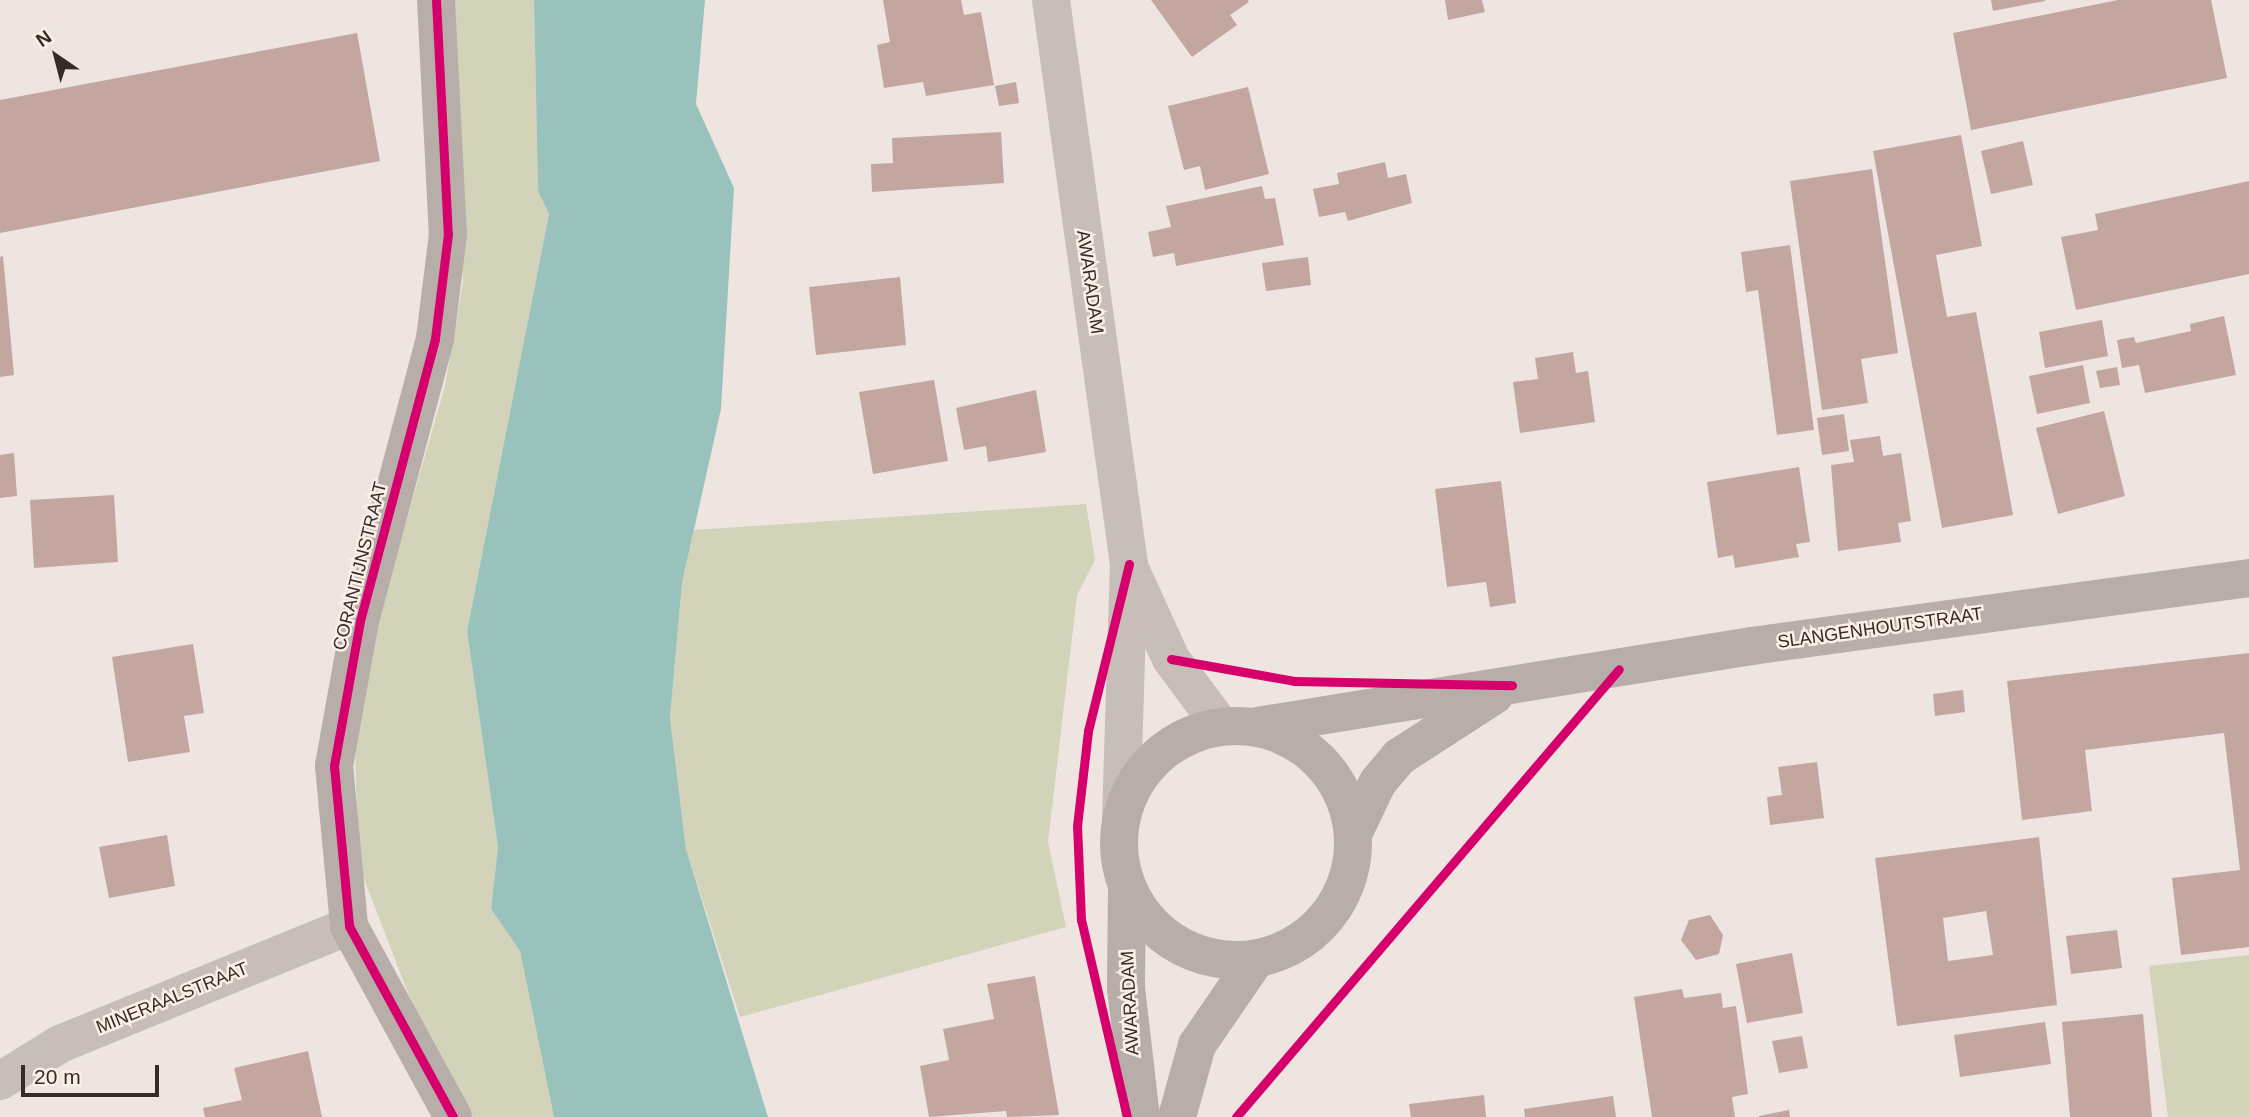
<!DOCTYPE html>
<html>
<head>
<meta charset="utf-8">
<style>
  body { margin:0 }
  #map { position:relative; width:2249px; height:1117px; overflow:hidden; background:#eee5e0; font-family:Arial,sans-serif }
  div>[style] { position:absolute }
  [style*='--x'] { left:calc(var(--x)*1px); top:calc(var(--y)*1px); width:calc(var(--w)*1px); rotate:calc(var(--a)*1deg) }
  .green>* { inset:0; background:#d2d3b8 }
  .water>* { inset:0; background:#9ac2bd }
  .building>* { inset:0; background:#c3a6a0 }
  .street>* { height:38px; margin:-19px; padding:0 19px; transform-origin:19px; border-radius:19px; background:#c7beb9 }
  .secondary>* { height:38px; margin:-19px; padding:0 19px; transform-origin:19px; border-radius:19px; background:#b8aea9 }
  .secondary>.ring { margin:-19px; padding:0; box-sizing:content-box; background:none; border:38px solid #b8aea9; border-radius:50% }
  .cycleway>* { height:9px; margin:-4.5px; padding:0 4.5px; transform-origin:4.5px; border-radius:4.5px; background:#d6006c }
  span { translate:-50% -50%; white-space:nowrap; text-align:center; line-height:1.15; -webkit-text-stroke:5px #fbefe7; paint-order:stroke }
  .street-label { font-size:18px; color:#382a27 }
  .north { position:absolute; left:21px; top:21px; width:70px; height:70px; -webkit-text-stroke:5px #fbefe7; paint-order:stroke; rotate:325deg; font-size:19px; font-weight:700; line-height:28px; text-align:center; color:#382a27 }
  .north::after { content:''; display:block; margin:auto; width:24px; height:32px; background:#382a27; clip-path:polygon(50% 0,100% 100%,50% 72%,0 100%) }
  .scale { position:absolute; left:21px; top:1065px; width:138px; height:32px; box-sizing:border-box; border:4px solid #382a27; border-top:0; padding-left:9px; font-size:21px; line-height:24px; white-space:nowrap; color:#382a27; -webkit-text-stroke:5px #fbefe7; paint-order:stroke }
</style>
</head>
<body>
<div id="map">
  <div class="green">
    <div style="clip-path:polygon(452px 0,534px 0,538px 191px,549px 214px,467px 631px,498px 847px,491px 909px,520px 951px,554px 1117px,473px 1117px,416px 1014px,358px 863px,355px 739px,379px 616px,445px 386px,463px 282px)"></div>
    <div style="clip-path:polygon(1086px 504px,1095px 560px,1077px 595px,1048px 842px,1066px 927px,740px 1017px,686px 849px,670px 718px,682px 583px,694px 530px)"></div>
    <div style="clip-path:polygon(2249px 955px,2249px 1117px,2168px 1117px,2149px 966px)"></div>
  </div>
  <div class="water">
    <div style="clip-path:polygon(534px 0,705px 0,696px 104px,734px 188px,721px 409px,682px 583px,670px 718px,686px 849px,768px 1117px,554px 1117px,520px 951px,491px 909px,498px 847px,467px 631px,549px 214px,538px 191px)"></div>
  </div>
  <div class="building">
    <div style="clip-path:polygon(883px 0,961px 0,964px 15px,981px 12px,994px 85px,926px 96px,923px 82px,884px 88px,877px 45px,890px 42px)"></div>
    <div style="clip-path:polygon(1151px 0,1248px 0,1249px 2px,1230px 15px,1237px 25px,1192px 57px)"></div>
    <div style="clip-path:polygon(1445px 0,1482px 0,1485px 12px,1448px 20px)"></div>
    <div style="clip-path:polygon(1991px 0,2045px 0,2045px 1px,1993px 11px)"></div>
    <div style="clip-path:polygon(2118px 0,2211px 0,2227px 78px,1971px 130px,1953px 33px)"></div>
    <div style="clip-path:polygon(357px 33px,380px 161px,0 233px,0 100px)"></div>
    <div style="clip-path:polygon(1016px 82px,1019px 103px,999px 106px,995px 86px)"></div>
    <div style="clip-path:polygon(1248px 87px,1269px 174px,1205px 190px,1200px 166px,1184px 170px,1168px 106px)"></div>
    <div style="clip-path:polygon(1001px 132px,1004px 183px,872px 192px,871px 164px,893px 163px,892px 138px)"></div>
    <div style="clip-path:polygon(1961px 135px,1982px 246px,1936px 255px,1947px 317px,1976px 312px,2013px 515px,1942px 528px,1873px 151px)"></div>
    <div style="clip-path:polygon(2023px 141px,2033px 185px,1991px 194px,1981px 151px)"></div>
    <div style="clip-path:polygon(1385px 162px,1388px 178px,1406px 174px,1412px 203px,1348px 221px,1345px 212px,1319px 217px,1313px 189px,1339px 184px,1337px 173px)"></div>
    <div style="clip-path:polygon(1872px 169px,1898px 353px,1861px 359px,1868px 403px,1822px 410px,1790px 181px)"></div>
    <div style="clip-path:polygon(2249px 181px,2249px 274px,2076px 310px,2061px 237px,2098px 230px,2095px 214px)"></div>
    <div style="clip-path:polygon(1262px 186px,1265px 199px,1275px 198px,1284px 245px,1176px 266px,1174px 253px,1153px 257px,1148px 232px,1171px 227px,1166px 206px)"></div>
    <div style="clip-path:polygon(1790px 245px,1814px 430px,1777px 435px,1758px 290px,1746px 292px,1741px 252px)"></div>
    <div style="clip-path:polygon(3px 256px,14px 375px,0 377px,0 257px)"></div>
    <div style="clip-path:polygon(1308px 257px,1311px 285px,1266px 291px,1262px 263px)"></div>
    <div style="clip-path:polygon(900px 277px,906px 345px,816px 355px,809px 287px)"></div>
    <div style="clip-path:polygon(2224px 316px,2236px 375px,2145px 393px,2139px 365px,2122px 368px,2117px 340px,2134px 337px,2136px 343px,2191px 331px,2190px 324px)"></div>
    <div style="clip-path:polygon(2102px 320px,2108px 356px,2045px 368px,2039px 332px)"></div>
    <div style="clip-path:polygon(1573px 352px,1576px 373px,1588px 371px,1595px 422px,1520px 433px,1513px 382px,1538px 379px,1535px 358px)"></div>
    <div style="clip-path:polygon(2083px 365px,2090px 403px,2037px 414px,2029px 376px)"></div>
    <div style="clip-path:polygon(2117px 367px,2120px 385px,2100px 388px,2096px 371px)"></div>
    <div style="clip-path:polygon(934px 380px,948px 461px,873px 474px,859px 392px)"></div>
    <div style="clip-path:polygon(1036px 390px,1046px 452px,988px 462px,986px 446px,964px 450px,956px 408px)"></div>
    <div style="clip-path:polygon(2104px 411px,2125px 496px,2058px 514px,2036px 428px)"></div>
    <div style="clip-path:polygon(1844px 414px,1849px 451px,1822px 455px,1817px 418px)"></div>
    <div style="clip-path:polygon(1880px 436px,1883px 456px,1901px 453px,1911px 521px,1898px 523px,1901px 542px,1838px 551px,1831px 465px,1854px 462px,1850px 440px)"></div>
    <div style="clip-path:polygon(14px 453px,17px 496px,0 498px,0 455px)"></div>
    <div style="clip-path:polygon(1799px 467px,1810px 542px,1796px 544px,1799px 557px,1735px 568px,1733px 555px,1718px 558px,1707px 482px)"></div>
    <div style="clip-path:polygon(1501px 481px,1516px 603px,1490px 607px,1486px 582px,1447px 587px,1435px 489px)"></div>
    <div style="clip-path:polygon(114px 495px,118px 562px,34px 568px,30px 500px)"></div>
    <div style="clip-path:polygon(193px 644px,204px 713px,184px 716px,190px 752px,128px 762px,112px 657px)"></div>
    <div style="clip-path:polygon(2249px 653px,2249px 947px,2181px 955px,2172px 878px,2240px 870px,2224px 733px,2085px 750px,2092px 811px,2022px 820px,2007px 681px)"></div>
    <div style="clip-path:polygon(1963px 690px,1965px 712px,1935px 716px,1933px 694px)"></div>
    <div style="clip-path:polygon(1817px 762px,1824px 818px,1770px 825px,1767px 797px,1782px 795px,1778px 767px)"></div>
    <div style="clip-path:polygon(167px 835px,175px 886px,109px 898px,99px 847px)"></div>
    <div style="clip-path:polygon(evenodd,2039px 837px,2057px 1005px,1897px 1026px,1875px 858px,2039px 837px,1986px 911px,1993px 955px,1948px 961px,1943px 918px,1986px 911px)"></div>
    <div style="clip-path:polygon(1710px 915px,1723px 935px,1719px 954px,1696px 960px,1681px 940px,1689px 920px)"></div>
    <div style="clip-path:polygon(2117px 930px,2122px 968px,2071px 974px,2066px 936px)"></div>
    <div style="clip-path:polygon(1792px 953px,1803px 1013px,1747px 1023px,1736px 964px)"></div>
    <div style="clip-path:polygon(1035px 976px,1059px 1115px,1007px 1117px,1006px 1111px,929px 1117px,920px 1066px,949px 1060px,943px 1029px,994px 1019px,987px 984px)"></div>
    <div style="clip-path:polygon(1682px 989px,1684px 998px,1721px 993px,1723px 1008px,1736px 1006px,1748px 1094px,1732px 1097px,1735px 1117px,1652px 1117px,1634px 997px)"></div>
    <div style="clip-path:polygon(2143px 1014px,2152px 1117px,2070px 1117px,2062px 1022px)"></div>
    <div style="clip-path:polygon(2045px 1022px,2051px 1064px,1960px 1077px,1954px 1035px)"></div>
    <div style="clip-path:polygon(1802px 1036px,1808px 1068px,1779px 1073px,1772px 1041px)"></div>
    <div style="clip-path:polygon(308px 1051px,322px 1117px,205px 1117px,203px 1108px,242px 1100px,234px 1068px)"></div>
    <div style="clip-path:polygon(1484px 1095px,1486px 1117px,1411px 1117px,1409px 1104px)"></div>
    <div style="clip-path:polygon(1613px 1096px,1616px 1117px,1525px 1117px,1524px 1109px)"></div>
    <div style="clip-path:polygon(1789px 1110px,1790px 1117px,1759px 1117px,1759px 1116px)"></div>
  </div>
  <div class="street">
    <div style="--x:1051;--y:0;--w:569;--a:82.13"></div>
    <div style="--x:1129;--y:564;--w:256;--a:91.8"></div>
    <div style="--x:1132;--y:573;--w:94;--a:65.6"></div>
    <div style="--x:1171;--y:659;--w:84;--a:53.3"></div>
    <div style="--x:0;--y:1081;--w:70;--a:-31.7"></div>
    <div style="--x:60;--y:1044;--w:312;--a:-22.2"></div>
  </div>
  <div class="secondary">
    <div style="--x:436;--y:0;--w:234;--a:87.1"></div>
    <div style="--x:448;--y:234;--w:106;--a:97.1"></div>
    <div style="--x:435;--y:339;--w:292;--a:104.9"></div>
    <div style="--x:360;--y:621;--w:147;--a:100.2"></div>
    <div style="--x:334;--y:766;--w:161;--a:84.6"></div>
    <div style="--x:349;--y:926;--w:217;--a:61.4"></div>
    <div class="ring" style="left:1119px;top:726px;width:196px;height:196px"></div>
    <div style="--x:1257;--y:726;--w:501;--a:-9.18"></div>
    <div style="--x:1752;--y:646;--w:502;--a:-7.79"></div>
    <div style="--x:1354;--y:832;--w:55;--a:-64.4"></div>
    <div style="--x:1378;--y:782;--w:33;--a:-50"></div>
    <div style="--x:1399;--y:757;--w:114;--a:-32.9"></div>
    <div style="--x:1127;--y:888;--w:100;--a:90.6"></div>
    <div style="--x:1126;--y:988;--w:130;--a:83.4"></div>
    <div style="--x:1177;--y:1117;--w:75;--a:-74.5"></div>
    <div style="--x:1197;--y:1045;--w:104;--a:-55.5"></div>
  </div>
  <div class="cycleway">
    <div style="--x:436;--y:0;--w:234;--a:87.1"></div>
    <div style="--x:448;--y:234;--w:106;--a:97.1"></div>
    <div style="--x:435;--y:339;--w:292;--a:104.9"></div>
    <div style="--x:360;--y:621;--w:147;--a:100.2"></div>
    <div style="--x:334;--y:766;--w:161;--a:84.6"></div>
    <div style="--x:349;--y:926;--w:217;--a:61.4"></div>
    <div style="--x:1171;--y:659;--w:125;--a:10.1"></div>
    <div style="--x:1294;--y:681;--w:218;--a:1.1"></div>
    <div style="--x:1127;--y:1117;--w:202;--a:-103.1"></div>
    <div style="--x:1081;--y:920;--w:94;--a:-92.4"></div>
    <div style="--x:1077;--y:826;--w:96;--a:-83.4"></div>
    <div style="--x:1088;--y:731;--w:172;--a:-76.2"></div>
    <div style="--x:1236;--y:1117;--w:589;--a:-49.47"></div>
  </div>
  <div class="street-label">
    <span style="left:1090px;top:282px;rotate:82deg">AWARADAM</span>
    <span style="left:360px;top:566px;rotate:-76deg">CORANTIJNSTRAAT</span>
    <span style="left:1880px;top:628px;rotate:-8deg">SLANGENHOUTSTRAAT</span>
    <span style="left:172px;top:998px;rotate:-22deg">MINERAALSTRAAT</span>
    <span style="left:1130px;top:1003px;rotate:-93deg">AWARADAM</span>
  </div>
  <div class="north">N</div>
  <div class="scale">20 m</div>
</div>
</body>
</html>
